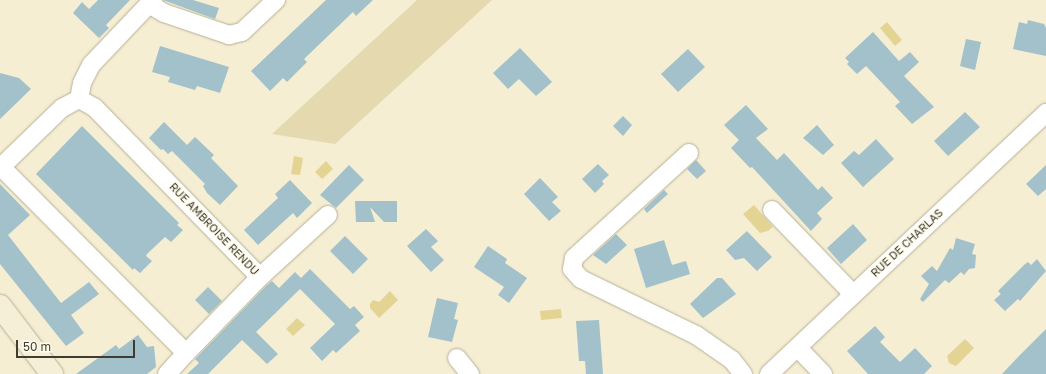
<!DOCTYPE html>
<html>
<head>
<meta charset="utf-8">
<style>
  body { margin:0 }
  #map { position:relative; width:1046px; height:374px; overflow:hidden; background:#f5eed3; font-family:"Golos Text",sans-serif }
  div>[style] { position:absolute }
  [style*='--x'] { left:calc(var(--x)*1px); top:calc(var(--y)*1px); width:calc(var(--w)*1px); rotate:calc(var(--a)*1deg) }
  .green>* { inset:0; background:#e4d9af }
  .water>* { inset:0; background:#e4d494 }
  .building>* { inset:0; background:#a2c1ca }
  .roads { filter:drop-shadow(0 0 1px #b6b097) drop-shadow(0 0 1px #b6b097) }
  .street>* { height:18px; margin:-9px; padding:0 9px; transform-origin:9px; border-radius:9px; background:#fff }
  .secondary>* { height:22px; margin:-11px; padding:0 11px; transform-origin:11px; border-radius:11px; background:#f6efd8 }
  span { translate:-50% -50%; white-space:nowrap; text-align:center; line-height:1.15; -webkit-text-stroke:3px #fffbeb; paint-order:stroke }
  .street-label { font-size:11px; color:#3f3d32 }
  .scale { position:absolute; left:16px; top:340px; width:119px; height:18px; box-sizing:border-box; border:2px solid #3f3d32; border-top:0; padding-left:5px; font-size:12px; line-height:14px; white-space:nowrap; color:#3f3d32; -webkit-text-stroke:3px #fffbeb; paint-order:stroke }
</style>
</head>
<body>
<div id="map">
  <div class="green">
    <div style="clip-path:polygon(417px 0,492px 0,335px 144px,272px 134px)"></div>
  </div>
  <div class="water">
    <div style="clip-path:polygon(887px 22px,902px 40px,895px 46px,880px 28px)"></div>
    <div style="clip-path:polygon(294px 156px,303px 158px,300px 175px,291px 174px)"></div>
    <div style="clip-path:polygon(326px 161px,333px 169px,322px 179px,315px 172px)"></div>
    <div style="clip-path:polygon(754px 205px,773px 227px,768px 231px,760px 233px,743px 214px)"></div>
    <div style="clip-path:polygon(390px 291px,398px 300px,379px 318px,370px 308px,370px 304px,373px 300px,379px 302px)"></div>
    <div style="clip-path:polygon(561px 309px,562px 318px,541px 320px,540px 311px)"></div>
    <div style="clip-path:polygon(297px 318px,305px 325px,293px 336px,286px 329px)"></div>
    <div style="clip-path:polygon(965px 339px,974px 348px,956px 366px,949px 363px,947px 356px)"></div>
  </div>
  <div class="building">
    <div style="clip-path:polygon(98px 0,130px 0,106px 25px,109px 28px,99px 38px,73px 13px,82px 2px,89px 9px)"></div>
    <div style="clip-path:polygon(163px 0,193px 0,219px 8px,215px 19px)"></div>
    <div style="clip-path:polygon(326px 0,373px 0,356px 16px,353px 12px,304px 59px,307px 62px,287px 82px,283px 78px,270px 91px,251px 71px)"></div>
    <div style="clip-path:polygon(1028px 20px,1044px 24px,1046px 28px,1046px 56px,1013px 49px,1019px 22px,1027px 24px)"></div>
    <div style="clip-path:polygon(873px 32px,899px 61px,910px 52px,919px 62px,904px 76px,934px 107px,912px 124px,895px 106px,900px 102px,866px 66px,857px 74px,847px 64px,849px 62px,845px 58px)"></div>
    <div style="clip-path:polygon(966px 39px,981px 42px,975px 70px,960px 66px)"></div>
    <div style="clip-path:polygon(160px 46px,229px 67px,220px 93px,197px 86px,195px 90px,168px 82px,170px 77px,152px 72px)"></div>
    <div style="clip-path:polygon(520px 48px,552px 82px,536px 96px,519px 79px,508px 89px,493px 73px)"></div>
    <div style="clip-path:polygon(688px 49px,705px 67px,678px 92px,661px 74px)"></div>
    <div style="clip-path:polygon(0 73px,19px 78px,31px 89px,0 119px)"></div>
    <div style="clip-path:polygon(746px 105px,768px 129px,756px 138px,777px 160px,784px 153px,818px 190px,822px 186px,833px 198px,817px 213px,822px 219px,811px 231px,752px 167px,750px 168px,731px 148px,739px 140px,724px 125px)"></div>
    <div style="clip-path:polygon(965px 112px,980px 127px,948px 156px,934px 141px)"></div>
    <div style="clip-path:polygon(623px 116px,632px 125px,623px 136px,613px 126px)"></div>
    <div style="clip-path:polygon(164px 122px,187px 145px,195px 137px,214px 155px,211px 158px,238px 186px,220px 205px,207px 193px,203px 186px,205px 184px,172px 151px,168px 154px,163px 149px,161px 150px,149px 138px)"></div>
    <div style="clip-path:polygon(817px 125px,834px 145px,823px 155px,803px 138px)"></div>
    <div style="clip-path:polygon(82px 126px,179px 223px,177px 225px,183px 230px,171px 242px,165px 237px,147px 254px,146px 256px,152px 261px,140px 273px,134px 268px,133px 270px,36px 174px)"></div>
    <div style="clip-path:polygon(876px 139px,894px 159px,863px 187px,841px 163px,854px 151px,859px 155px)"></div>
    <div style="clip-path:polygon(696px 160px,706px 171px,697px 179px,687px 169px)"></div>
    <div style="clip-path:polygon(598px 164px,609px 175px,602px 181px,604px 184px,595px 193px,582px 179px)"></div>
    <div style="clip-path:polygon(349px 165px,364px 180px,336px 208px,320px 195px)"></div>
    <div style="clip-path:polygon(1046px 165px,1046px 189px,1038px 196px,1026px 184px)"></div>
    <div style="clip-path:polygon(540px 178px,558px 197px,552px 202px,561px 211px,549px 221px,524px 194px)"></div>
    <div style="clip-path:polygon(290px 180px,312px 203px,297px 218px,293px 213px,258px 245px,244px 230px,278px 198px,275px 194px)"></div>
    <div style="clip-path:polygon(0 184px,30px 215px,8px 235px,61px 303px,89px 282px,99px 294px,71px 315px,84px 333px,66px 346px,0 264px)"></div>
    <div style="clip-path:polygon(664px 190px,668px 194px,647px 213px,644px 209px)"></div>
    <div style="clip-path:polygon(355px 201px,397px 201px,397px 222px,384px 222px,370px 207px,375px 222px,356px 222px)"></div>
    <div style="clip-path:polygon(853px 224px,867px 240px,841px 264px,827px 248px)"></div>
    <div style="clip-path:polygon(426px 229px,438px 241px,431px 247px,444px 260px,431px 272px,407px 246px)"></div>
    <div style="clip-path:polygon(747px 231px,772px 257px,757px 271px,744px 258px,735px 260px,726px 250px)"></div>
    <div style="clip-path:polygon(616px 234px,627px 245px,606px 264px,593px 255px)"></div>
    <div style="clip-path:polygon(345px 236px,368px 259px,353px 274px,330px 251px)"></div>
    <div style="clip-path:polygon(956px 238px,975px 244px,972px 254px,976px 255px,975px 268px,969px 269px,964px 275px,961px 272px,949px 283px,945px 280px,923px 302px,920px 299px,929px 284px,921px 276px,932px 266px,937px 271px,950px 248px,953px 250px)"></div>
    <div style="clip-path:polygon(664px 240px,672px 265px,686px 261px,690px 274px,646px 288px,634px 249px)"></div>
    <div style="clip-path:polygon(488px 246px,507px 259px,505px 263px,527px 278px,509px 303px,498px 295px,504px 287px,474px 267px)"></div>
    <div style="clip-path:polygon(1037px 259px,1046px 271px,1020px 301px,1018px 299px,1005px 311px,994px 300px,1001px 294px,998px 291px,1024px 265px,1028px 262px,1031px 265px)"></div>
    <div style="clip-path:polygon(310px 269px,350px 309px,354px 306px,364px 317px,355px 325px,360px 331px,336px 353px,333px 350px,322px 361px,310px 348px,335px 324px,300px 289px,256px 332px,278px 354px,267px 364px,242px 340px,208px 374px,187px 374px,199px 363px,195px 359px,200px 354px,266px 286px,272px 281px,279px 288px,295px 272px,301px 278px)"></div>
    <div style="clip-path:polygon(717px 278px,722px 278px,736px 294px,703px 318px,690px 304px)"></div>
    <div style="clip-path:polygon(208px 287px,222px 301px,209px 314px,195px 300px)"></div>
    <div style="clip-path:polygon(437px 298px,458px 303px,454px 319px,458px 320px,452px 342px,428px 337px)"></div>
    <div style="clip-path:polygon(599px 320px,603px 374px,586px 374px,585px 361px,579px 361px,576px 321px)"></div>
    <div style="clip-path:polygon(875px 326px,885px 337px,880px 342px,900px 362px,915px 348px,932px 366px,924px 374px,868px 374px,847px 351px)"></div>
    <div style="clip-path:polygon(1046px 329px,1046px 374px,1002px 374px,1018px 357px)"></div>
    <div style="clip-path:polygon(138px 335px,147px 347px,154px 346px,156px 367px,147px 374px,76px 374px,116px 345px,119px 349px)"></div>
  </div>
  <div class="roads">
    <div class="street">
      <div style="--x:149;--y:4;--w:17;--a:31"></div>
      <div style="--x:164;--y:13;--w:69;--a:18.7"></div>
      <div style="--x:229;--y:35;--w:13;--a:-13"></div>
      <div style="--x:242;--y:32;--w:47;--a:-43.3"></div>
      <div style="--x:79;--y:99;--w:16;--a:-79"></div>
      <div style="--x:82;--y:83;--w:20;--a:-63"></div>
      <div style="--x:91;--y:65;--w:90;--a:-46.4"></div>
      <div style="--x:689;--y:153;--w:156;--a:137.6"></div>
      <div style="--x:574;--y:258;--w:11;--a:100"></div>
      <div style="--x:572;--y:269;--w:13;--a:48"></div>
      <div style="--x:581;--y:279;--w:128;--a:26"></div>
      <div style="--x:696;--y:335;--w:44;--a:34.8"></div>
      <div style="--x:732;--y:360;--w:18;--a:52"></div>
      <div style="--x:0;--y:168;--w:86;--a:-44.1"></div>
      <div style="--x:62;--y:108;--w:19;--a:-28"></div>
      <div style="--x:79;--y:99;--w:18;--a:29"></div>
      <div style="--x:95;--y:108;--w:236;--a:45.7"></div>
      <div style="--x:260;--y:277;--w:106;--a:134.2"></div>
      <div style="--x:186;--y:353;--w:262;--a:-134.8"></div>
      <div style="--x:772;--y:210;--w:117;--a:46"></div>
      <div style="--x:260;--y:277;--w:92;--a:-42.4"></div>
      <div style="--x:798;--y:348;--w:36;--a:46"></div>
      <div style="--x:457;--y:358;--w:21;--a:51"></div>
      <div style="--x:167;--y:374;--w:28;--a:-48"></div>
      <div style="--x:769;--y:374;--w:381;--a:-43.3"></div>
    </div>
    <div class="secondary">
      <div style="--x:0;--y:306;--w:86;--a:52.6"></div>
    </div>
  </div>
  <div class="street-label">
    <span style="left:214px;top:229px;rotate:46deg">RUE AMBROISE RENDU</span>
    <span style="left:907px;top:243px;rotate:-43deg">RUE DE CHARLAS</span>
  </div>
  <div class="scale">50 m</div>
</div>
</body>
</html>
